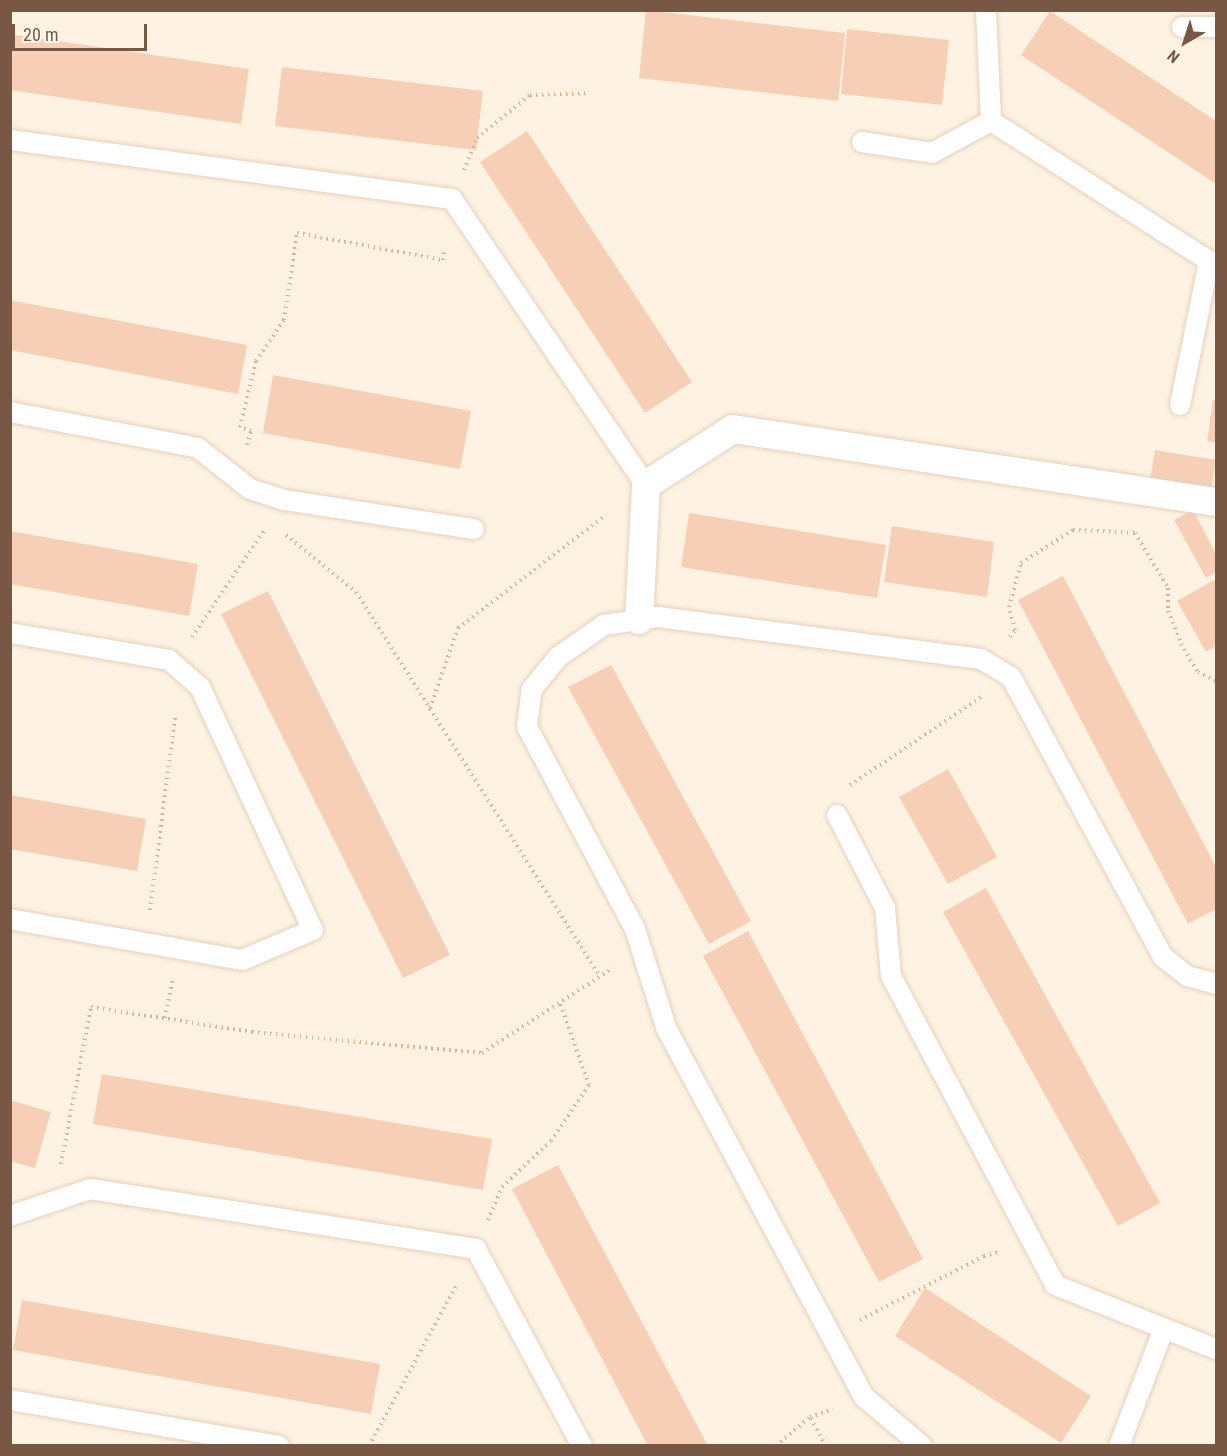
<!DOCTYPE html>
<html>
<head>
<meta charset="utf-8">
<style>
  body { margin:0 }
  #map { position:relative; width:1227px; height:1456px; overflow:hidden; background:#fef3e2; font-family:"Roboto Condensed",sans-serif }
  div>[style] { position:absolute }
  [style*='--x'] { left:calc(var(--x)*1px); top:calc(var(--y)*1px); width:calc(var(--w)*1px); rotate:calc(var(--a)*1deg) }
  .building>* { inset:0; background:#f7cfb6 }
  .path>* { height:4px; margin-top:-2px; transform-origin:0; background:repeating-linear-gradient(90deg,#dcb299 0 1.5px,transparent 0 6px) }
  .roads { filter:drop-shadow(0 0 2px #e6d0be) drop-shadow(0 0 2px #e6d0be) }
  .service>* { height:20px; margin:-10px; padding:0 10px; transform-origin:10px; border-radius:10px; background:#fff }
  .pedestrian>* { height:28px; margin:-14px; padding:0 14px; transform-origin:14px; border-radius:14px; background:#fff }
  span { translate:-50% -50%; white-space:nowrap; text-align:center; line-height:1.15; -webkit-text-stroke:4.5px #fff6ea; paint-order:stroke }
  .frame { position:absolute; inset:0; border:12px solid #785745; pointer-events:none }
  .north { position:absolute; left:1155px; top:12px; width:60px; height:60px; -webkit-text-stroke:4px #fff6ea; paint-order:stroke; rotate:219deg; font-size:16px; font-weight:700; line-height:24px; text-align:center; color:#785745 }
  .north::after { content:''; display:block; margin:auto; width:21px; height:27px; background:#785745; clip-path:polygon(50% 0,100% 100%,50% 72%,0 100%) }
  .scale { position:absolute; left:12px; top:24px; width:135px; height:27px; box-sizing:border-box; border:3px solid #785745; border-top:0; padding-left:8px; font-size:18px; line-height:21px; white-space:nowrap; color:#785745; -webkit-text-stroke:4px #fff6ea; paint-order:stroke }
</style>
</head>
<body>
<div id="map">
  <div class="building">
    <div style="clip-path:polygon(646px 10px,845px 33px,838px 101px,639px 78px)"></div>
    <div style="clip-path:polygon(1050px 11px,1216px 121px,1216px 184px,1021px 55px)"></div>
    <div style="clip-path:polygon(847px 29px,949px 40px,942px 105px,841px 94px)"></div>
    <div style="clip-path:polygon(10px 34px,249px 69px,241px 124px,10px 90px)"></div>
    <div style="clip-path:polygon(282px 67px,483px 91px,476px 150px,275px 126px)"></div>
    <div style="clip-path:polygon(527px 131px,692px 382px,645px 413px,480px 162px)"></div>
    <div style="clip-path:polygon(10px 300px,247px 345px,238px 394px,10px 350px)"></div>
    <div style="clip-path:polygon(273px 375px,471px 411px,460px 469px,263px 433px)"></div>
    <div style="clip-path:polygon(1213px 400px,1216px 400px,1216px 443px,1207px 441px)"></div>
    <div style="clip-path:polygon(1155px 450px,1216px 460px,1208px 508px,1147px 498px)"></div>
    <div style="clip-path:polygon(1193px 510px,1216px 554px,1216px 572px,1206px 578px,1174px 520px)"></div>
    <div style="clip-path:polygon(689px 513px,886px 545px,877px 598px,681px 567px)"></div>
    <div style="clip-path:polygon(892px 526px,994px 542px,987px 597px,884px 582px)"></div>
    <div style="clip-path:polygon(10px 531px,198px 564px,189px 616px,10px 584px)"></div>
    <div style="clip-path:polygon(1063px 576px,1216px 867px,1216px 909px,1188px 924px,1018px 600px)"></div>
    <div style="clip-path:polygon(1216px 579px,1216px 646px,1206px 652px,1177px 601px)"></div>
    <div style="clip-path:polygon(268px 591px,450px 955px,403px 978px,221px 614px)"></div>
    <div style="clip-path:polygon(611px 665px,751px 921px,709px 944px,568px 687px)"></div>
    <div style="clip-path:polygon(948px 769px,997px 857px,948px 884px,899px 797px)"></div>
    <div style="clip-path:polygon(10px 795px,146px 819px,137px 871px,10px 849px)"></div>
    <div style="clip-path:polygon(986px 888px,1160px 1203px,1118px 1226px,943px 912px)"></div>
    <div style="clip-path:polygon(748px 931px,923px 1259px,879px 1282px,703px 956px)"></div>
    <div style="clip-path:polygon(102px 1074px,492px 1139px,483px 1190px,93px 1124px)"></div>
    <div style="clip-path:polygon(10px 1100px,51px 1112px,35px 1168px,10px 1161px)"></div>
    <div style="clip-path:polygon(558px 1165px,708px 1446px,648px 1446px,512px 1189px)"></div>
    <div style="clip-path:polygon(925px 1288px,1091px 1396px,1061px 1443px,895px 1336px)"></div>
    <div style="clip-path:polygon(22px 1300px,380px 1364px,371px 1414px,13px 1350px)"></div>
  </div>
  <div class="path">
    <div style="--x:464;--y:170;--w:35;--a:-68"></div>
    <div style="--x:477;--y:138;--w:68;--a:-39.1"></div>
    <div style="--x:530;--y:95;--w:59;--a:-1.9"></div>
    <div style="--x:247;--y:445;--w:15;--a:-74"></div>
    <div style="--x:251;--y:431;--w:12;--a:-160"></div>
    <div style="--x:240;--y:427;--w:68;--a:-76.4"></div>
    <div style="--x:256;--y:361;--w:50;--a:-55.7"></div>
    <div style="--x:284;--y:320;--w:88;--a:-81.5"></div>
    <div style="--x:297;--y:233;--w:148;--a:10.5"></div>
    <div style="--x:443;--y:260;--w:11;--a:-80"></div>
    <div style="--x:286;--y:535;--w:90;--a:39.2"></div>
    <div style="--x:356;--y:592;--w:455;--a:57.6"></div>
    <div style="--x:192;--y:637;--w:130;--a:-55.9"></div>
    <div style="--x:1010;--y:637;--w:9;--a:-54"></div>
    <div style="--x:1015;--y:630;--w:24;--a:-105"></div>
    <div style="--x:1009;--y:607;--w:46;--a:-74.7"></div>
    <div style="--x:1021;--y:563;--w:62;--a:-32.4"></div>
    <div style="--x:1073;--y:530;--w:62;--a:2.8"></div>
    <div style="--x:1135;--y:533;--w:64;--a:59"></div>
    <div style="--x:1168;--y:588;--w:23;--a:90"></div>
    <div style="--x:1168;--y:611;--w:35;--a:68"></div>
    <div style="--x:1181;--y:644;--w:33;--a:59"></div>
    <div style="--x:1198;--y:672;--w:20;--a:27"></div>
    <div style="--x:430;--y:708;--w:85;--a:-70.7"></div>
    <div style="--x:458;--y:628;--w:186;--a:-37.4"></div>
    <div style="--x:850;--y:785;--w:158;--a:-33.9"></div>
    <div style="--x:150;--y:910;--w:194;--a:-82.6"></div>
    <div style="--x:165;--y:1018;--w:38;--a:-79"></div>
    <div style="--x:61;--y:1164;--w:160;--a:-79.2"></div>
    <div style="--x:91;--y:1007;--w:163;--a:8.8"></div>
    <div style="--x:252;--y:1032;--w:231;--a:5.2"></div>
    <div style="--x:482;--y:1053;--w:156;--a:-33"></div>
    <div style="--x:488;--y:1220;--w:36;--a:-67"></div>
    <div style="--x:502;--y:1187;--w:67;--a:-43.2"></div>
    <div style="--x:551;--y:1141;--w:68;--a:-55.8"></div>
    <div style="--x:589;--y:1085;--w:87;--a:-109.5"></div>
    <div style="--x:860;--y:1320;--w:140;--a:-27.3"></div>
    <div style="--x:984;--y:1256;--w:16;--a:-15"></div>
    <div style="--x:369;--y:1446;--w:182;--a:-61.5"></div>
    <div style="--x:776;--y:1446;--w:45;--a:-40.5"></div>
    <div style="--x:826;--y:1446;--w:33;--a:-119"></div>
    <div style="--x:810;--y:1417;--w:24;--a:-19"></div>
  </div>
  <div class="roads">
    <div class="service">
      <div style="--x:986;--y:10;--w:111;--a:87.4"></div>
      <div style="--x:991;--y:121;--w:259;--a:32.7"></div>
      <div style="--x:1209;--y:261;--w:147;--a:101.4"></div>
      <div style="--x:1182;--y:27;--w:34;--a:0"></div>
      <div style="--x:10;--y:140;--w:446;--a:7.6"></div>
      <div style="--x:452;--y:199;--w:346;--a:55.9"></div>
      <div style="--x:862;--y:142;--w:71;--a:8.9"></div>
      <div style="--x:932;--y:153;--w:67;--a:-28.5"></div>
      <div style="--x:10;--y:412;--w:191;--a:10.8"></div>
      <div style="--x:198;--y:448;--w:66;--a:38.3"></div>
      <div style="--x:250;--y:489;--w:36;--a:18"></div>
      <div style="--x:284;--y:500;--w:192;--a:8.7"></div>
      <div style="--x:10;--y:633;--w:161;--a:9.6"></div>
      <div style="--x:169;--y:660;--w:41;--a:41.1"></div>
      <div style="--x:200;--y:687;--w:268;--a:65.1"></div>
      <div style="--x:313;--y:930;--w:77;--a:157.1"></div>
      <div style="--x:242;--y:960;--w:236;--a:-170"></div>
      <div style="--x:837;--y:815;--w:105;--a:62.7"></div>
      <div style="--x:885;--y:908;--w:68;--a:85"></div>
      <div style="--x:891;--y:976;--w:350;--a:62"></div>
      <div style="--x:1055;--y:1285;--w:173;--a:21.7"></div>
      <div style="--x:10;--y:1216;--w:84;--a:-18.6"></div>
      <div style="--x:90;--y:1189;--w:391;--a:8.8"></div>
      <div style="--x:476;--y:1249;--w:224;--a:61.7"></div>
      <div style="--x:10;--y:1400;--w:273;--a:9.7"></div>
      <div style="--x:922;--y:1446;--w:76;--a:-139.8"></div>
      <div style="--x:864;--y:1397;--w:417;--a:-118.2"></div>
      <div style="--x:667;--y:1030;--w:106;--a:-107.6"></div>
      <div style="--x:635;--y:929;--w:229;--a:-118.1"></div>
      <div style="--x:527;--y:727;--w:38;--a:-83"></div>
      <div style="--x:532;--y:689;--w:41;--a:-50.9"></div>
      <div style="--x:558;--y:657;--w:56;--a:-34.8"></div>
      <div style="--x:604;--y:625;--w:55;--a:-8.4"></div>
      <div style="--x:658;--y:617;--w:326;--a:7.4"></div>
      <div style="--x:981;--y:659;--w:35;--a:31"></div>
      <div style="--x:1011;--y:677;--w:319;--a:61.5"></div>
      <div style="--x:1163;--y:957;--w:31;--a:38"></div>
      <div style="--x:1187;--y:976;--w:30;--a:15"></div>
      <div style="--x:1119;--y:1446;--w:126;--a:-69.1"></div>
    </div>
    <div class="pedestrian">
      <div style="--x:639;--y:620;--w:135;--a:-87"></div>
      <div style="--x:646;--y:485;--w:103;--a:-32.8"></div>
      <div style="--x:733;--y:429;--w:488;--a:8.6"></div>
    </div>
  </div>
  <div class="frame"></div>
  <div class="north">N</div>
  <div class="scale">20 m</div>
</div>
</body>
</html>
